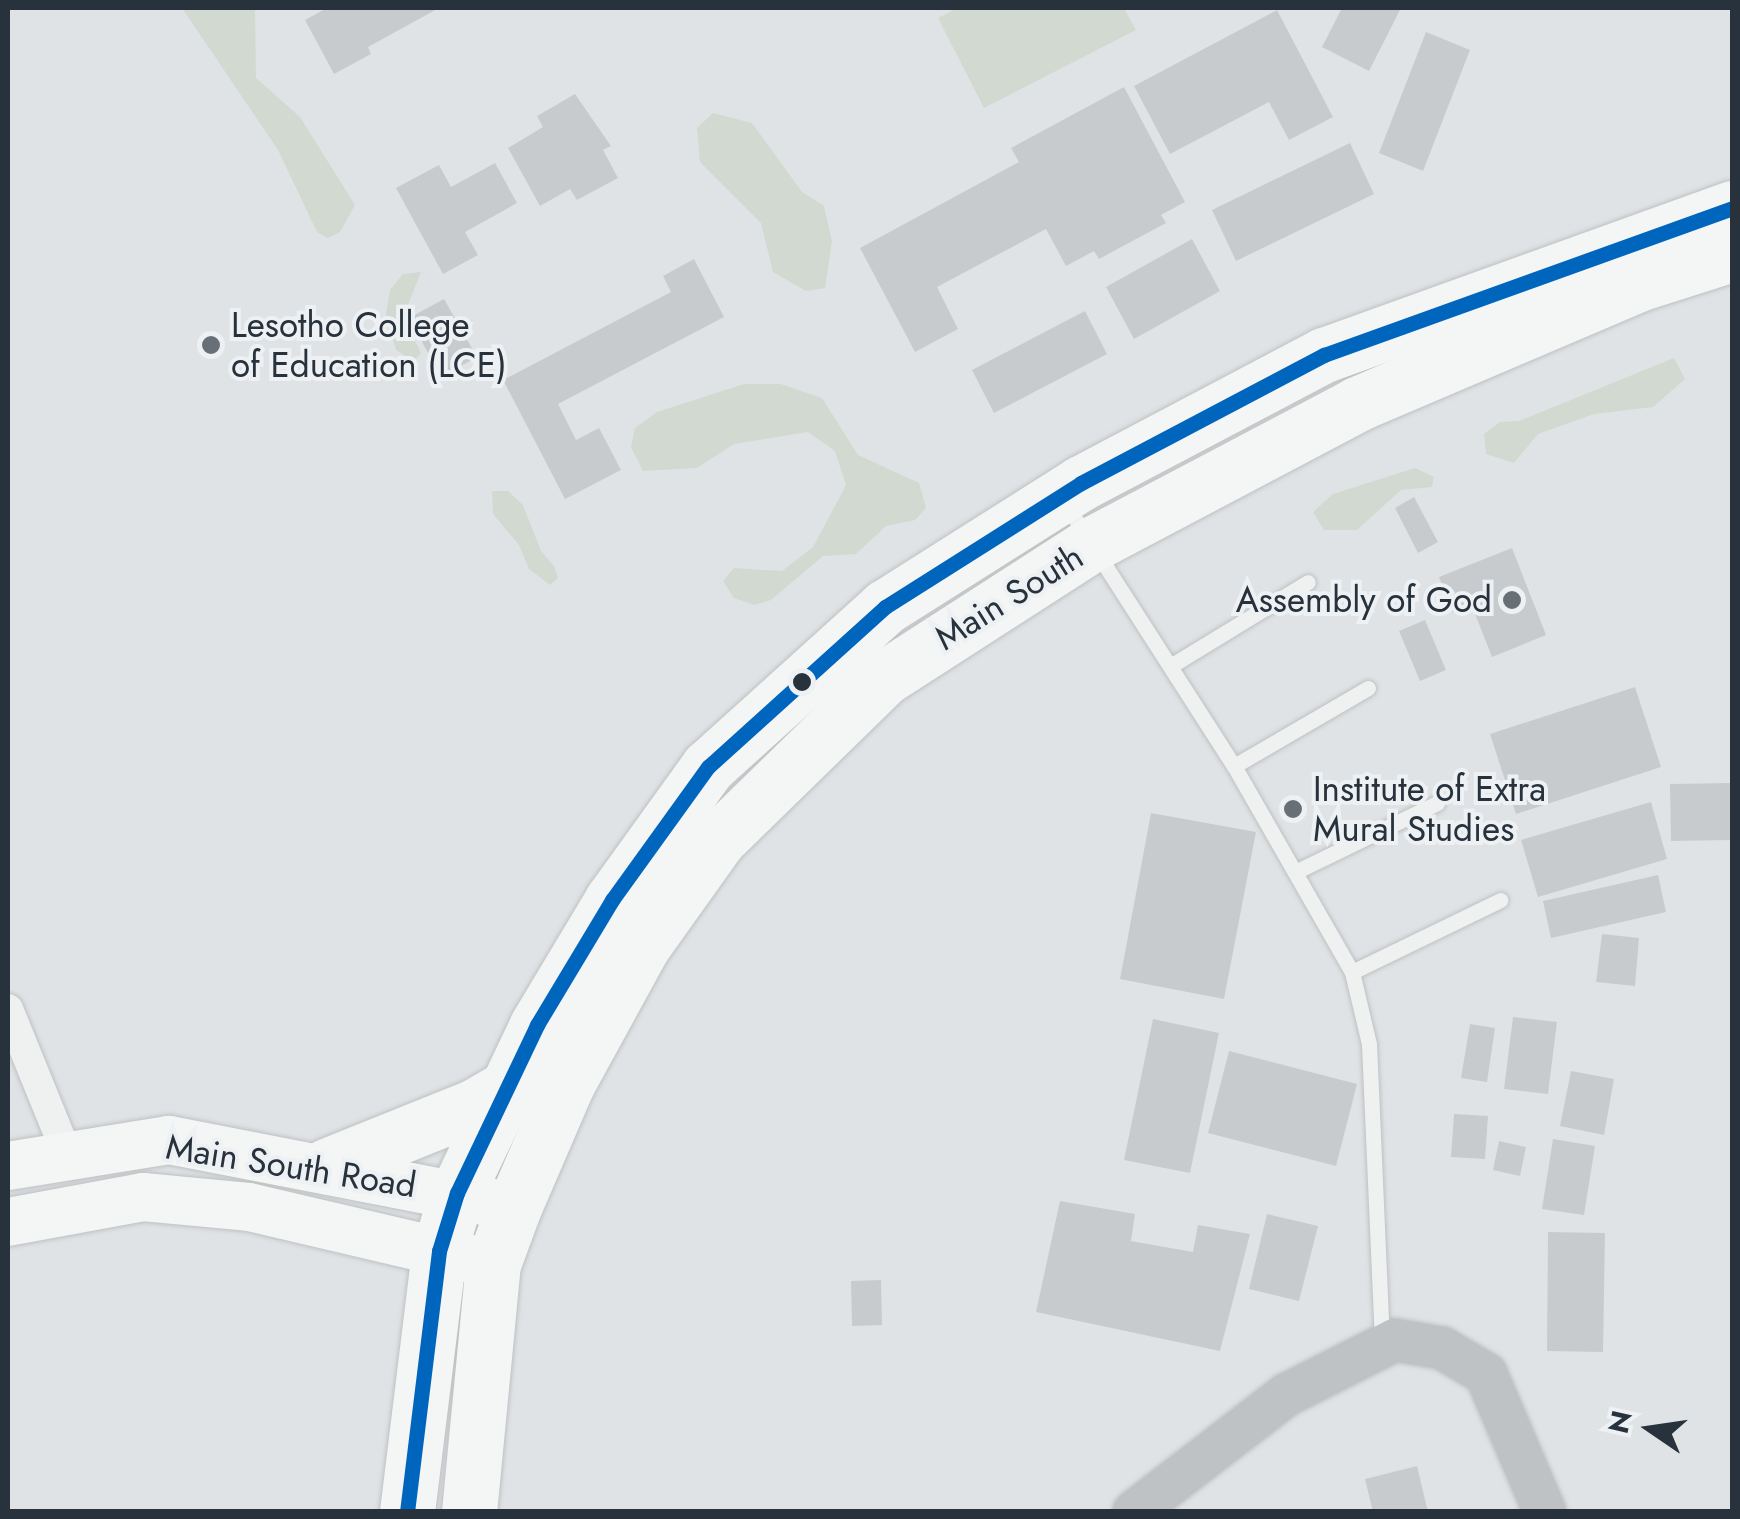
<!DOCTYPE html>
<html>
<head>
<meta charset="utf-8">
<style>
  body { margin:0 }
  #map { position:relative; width:1740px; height:1519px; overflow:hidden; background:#e0e3e5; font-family:Jost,sans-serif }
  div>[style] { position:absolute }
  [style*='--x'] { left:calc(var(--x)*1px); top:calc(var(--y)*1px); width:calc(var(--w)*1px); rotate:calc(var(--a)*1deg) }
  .green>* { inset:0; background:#d2d9d1 }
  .building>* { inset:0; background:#c8cbcd }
  .roads { filter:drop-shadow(0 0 2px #bec1c3) drop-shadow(0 0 2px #bec1c3) }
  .lane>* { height:15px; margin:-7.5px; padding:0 7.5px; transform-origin:7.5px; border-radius:7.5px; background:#eff1f1 }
  .street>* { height:30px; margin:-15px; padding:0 15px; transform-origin:15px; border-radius:15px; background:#eff1f1 }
  .secondary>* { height:42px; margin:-21px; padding:0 21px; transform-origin:21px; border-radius:21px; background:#bec2c4 }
  .primary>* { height:48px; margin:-24px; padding:0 24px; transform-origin:24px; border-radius:24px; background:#f4f5f5 }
  .highway>* { height:55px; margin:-27.5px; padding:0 27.5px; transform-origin:27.5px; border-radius:27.5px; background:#f4f5f5 }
  .bus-1>* { height:15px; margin:-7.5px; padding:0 7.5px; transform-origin:7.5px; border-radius:7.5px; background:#0065bd }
  .dots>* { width:28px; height:28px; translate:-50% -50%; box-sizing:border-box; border:5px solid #edf1f4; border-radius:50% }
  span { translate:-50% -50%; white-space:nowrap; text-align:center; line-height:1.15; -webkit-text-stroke:8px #edf1f4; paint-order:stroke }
  .poi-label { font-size:35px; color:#28323c }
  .left { translate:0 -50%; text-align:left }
  .right { translate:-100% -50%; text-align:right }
  .street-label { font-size:35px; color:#28323c }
  .frame { position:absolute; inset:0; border:10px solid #28323c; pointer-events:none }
  .north { position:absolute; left:1600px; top:1379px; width:100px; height:100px; -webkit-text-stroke:8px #edf1f4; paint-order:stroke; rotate:283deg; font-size:28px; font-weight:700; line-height:40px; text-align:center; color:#28323c }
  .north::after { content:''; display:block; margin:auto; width:35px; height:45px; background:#28323c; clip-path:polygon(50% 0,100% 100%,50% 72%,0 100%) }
</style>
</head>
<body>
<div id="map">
  <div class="green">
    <div style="clip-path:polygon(182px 8px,255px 8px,256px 78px,300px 117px,355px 205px,340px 232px,328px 238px,317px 232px,278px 150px)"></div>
    <div style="clip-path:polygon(958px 8px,1124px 8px,1136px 30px,984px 108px,938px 18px)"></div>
    <div style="clip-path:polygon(713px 113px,752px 123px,802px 192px,824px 206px,832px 241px,825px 288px,806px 291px,773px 272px,761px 223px,700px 162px,697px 128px)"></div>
    <div style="clip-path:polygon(421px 272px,403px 317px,421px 353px,413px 361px,396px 350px,386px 314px,390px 290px,403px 274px)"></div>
    <div style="clip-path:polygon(1674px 358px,1685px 379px,1653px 407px,1594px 414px,1538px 434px,1514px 463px,1486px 454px,1484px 434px,1500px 422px,1519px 421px)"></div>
    <div style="clip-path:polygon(744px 384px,781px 384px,822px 398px,858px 455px,919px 483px,926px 508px,915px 520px,886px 526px,856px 554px,823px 556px,771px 600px,754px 605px,734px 598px,723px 581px,734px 568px,782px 571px,813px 547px,846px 485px,835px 451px,808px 432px,734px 444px,697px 468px,643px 471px,631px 447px,635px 428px,657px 412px)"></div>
    <div style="clip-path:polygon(1415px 468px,1434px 477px,1432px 487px,1401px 490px,1357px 530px,1324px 530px,1313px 512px,1333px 494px)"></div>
    <div style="clip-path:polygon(492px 491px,508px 491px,523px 505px,541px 551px,554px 566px,558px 578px,550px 585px,529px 569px,519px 545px,493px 514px)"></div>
  </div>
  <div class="building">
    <div style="clip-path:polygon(327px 8px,349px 10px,439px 8px,368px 47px,371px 54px,334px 74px,305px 20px)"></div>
    <div style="clip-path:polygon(1342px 8px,1401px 8px,1369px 71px,1322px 47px)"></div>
    <div style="clip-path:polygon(1277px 10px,1333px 117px,1289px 140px,1269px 102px,1170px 154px,1134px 86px)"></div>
    <div style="clip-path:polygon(1426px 32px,1470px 50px,1423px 171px,1379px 153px)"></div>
    <div style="clip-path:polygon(1124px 87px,1185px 202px,1161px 215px,1166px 223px,1099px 259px,1094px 251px,1066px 266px,1046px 229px,937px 287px,958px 329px,915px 352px,860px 248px,1019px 162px,1011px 148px)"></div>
    <div style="clip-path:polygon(575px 94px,611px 146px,603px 150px,618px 178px,577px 200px,570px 189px,540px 206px,508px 148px,543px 127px,537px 116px)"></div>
    <div style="clip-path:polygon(1350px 143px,1374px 194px,1236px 261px,1212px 210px)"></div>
    <div style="clip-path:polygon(495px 163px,517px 203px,465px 232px,478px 255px,443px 274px,396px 188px,439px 165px,451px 187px)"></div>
    <div style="clip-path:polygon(1192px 239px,1220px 291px,1134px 339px,1106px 287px)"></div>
    <div style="clip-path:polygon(694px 259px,724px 317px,558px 404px,576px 440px,599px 428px,621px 470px,565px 499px,503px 380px,671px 292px,663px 276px)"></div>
    <div style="clip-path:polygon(444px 299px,477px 357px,441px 377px,409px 318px)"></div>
    <div style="clip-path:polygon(1085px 311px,1107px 354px,994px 413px,972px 370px)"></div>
    <div style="clip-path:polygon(1414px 497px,1438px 542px,1418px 553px,1395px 508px)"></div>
    <div style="clip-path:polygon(1512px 548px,1546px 635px,1492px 657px,1472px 606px,1453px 613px,1439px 577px)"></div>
    <div style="clip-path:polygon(1425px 620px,1446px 670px,1420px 681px,1399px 631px)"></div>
    <div style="clip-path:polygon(1635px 687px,1661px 767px,1516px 814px,1490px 734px)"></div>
    <div style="clip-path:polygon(1732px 783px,1732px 840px,1671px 841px,1670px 784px)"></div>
    <div style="clip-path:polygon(1651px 802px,1667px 859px,1538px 897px,1521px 840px)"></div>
    <div style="clip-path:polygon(1151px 813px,1256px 832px,1224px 999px,1120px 979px)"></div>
    <div style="clip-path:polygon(1658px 875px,1666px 912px,1551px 938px,1543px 901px)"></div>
    <div style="clip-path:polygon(1602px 934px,1639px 938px,1635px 986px,1596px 982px)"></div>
    <div style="clip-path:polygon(1513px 1017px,1557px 1022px,1548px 1094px,1504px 1089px)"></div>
    <div style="clip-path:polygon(1153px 1019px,1219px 1033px,1190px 1173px,1124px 1160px)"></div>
    <div style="clip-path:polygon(1470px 1024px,1495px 1028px,1487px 1082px,1461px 1078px)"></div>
    <div style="clip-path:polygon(1229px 1051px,1357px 1084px,1336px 1166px,1208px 1133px)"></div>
    <div style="clip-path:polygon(1571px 1071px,1614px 1079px,1604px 1135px,1560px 1126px)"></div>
    <div style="clip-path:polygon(1454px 1114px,1488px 1116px,1485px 1159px,1451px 1157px)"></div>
    <div style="clip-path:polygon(1553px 1139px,1595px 1146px,1584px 1215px,1542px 1209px)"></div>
    <div style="clip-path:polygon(1499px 1141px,1526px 1147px,1520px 1176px,1493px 1170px)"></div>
    <div style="clip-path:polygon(1060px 1201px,1135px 1214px,1131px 1241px,1193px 1252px,1198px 1225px,1250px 1234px,1220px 1351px,1036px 1312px)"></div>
    <div style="clip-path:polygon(1267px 1214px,1318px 1226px,1299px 1301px,1249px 1289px)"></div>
    <div style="clip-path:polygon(1548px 1232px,1605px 1233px,1603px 1352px,1547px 1351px)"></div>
    <div style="clip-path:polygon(881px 1280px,882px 1325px,852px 1326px,851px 1281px)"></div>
    <div style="clip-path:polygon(1417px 1466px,1428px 1512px,1373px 1512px,1365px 1479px)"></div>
  </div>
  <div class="roads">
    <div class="lane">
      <div style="--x:1065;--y:503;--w:313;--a:57.3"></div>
      <div style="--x:1234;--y:766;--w:237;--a:60.2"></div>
      <div style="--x:1352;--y:972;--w:74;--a:76.7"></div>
      <div style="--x:1369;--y:1044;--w:297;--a:87.5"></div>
      <div style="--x:1172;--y:665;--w:159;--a:-31.4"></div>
      <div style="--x:1234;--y:766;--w:155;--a:-30.2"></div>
      <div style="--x:1295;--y:872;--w:158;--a:-25.9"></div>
      <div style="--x:1352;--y:972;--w:165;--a:-25.9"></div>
    </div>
    <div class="street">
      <div style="--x:8;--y:1009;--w:157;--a:67.9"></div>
    </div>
    <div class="secondary">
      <div style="--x:1134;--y:1512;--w:192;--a:-37.6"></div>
      <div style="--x:1286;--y:1395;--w:122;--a:-26.8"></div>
      <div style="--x:1395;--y:1340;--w:48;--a:9.7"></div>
      <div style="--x:1442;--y:1348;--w:51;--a:30.6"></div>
      <div style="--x:1486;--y:1374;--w:150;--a:66.9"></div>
    </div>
    <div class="primary">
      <div style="--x:8;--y:1166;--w:163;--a:-9.2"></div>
      <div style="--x:169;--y:1140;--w:351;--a:11"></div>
      <div style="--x:8;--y:1222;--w:137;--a:-10.5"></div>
      <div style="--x:143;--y:1197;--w:106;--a:5.4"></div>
      <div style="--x:249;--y:1207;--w:232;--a:13.2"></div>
    </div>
    <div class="highway">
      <div style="--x:326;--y:1166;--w:158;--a:-21.9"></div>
      <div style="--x:473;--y:1107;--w:38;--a:-30"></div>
      <div style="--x:407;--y:1512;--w:263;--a:-83"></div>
      <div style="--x:439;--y:1251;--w:61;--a:-72.8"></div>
      <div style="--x:457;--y:1193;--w:186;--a:-64.5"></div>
      <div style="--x:537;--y:1025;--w:146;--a:-59"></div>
      <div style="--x:612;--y:900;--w:164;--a:-54.2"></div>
      <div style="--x:708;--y:767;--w:239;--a:-42.1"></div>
      <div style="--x:885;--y:607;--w:232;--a:-32.3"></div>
      <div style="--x:1081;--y:483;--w:275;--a:-27.8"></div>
      <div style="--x:1324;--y:355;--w:434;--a:-19.8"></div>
      <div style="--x:469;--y:1512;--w:249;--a:-84.5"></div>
      <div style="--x:493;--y:1264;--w:61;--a:-69.8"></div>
      <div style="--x:514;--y:1207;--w:132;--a:-66.7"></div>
      <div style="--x:566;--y:1086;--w:158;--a:-61.3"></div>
      <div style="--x:642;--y:947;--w:133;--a:-54.5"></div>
      <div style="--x:719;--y:839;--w:231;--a:-44.3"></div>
      <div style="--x:884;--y:678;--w:247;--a:-32.8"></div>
      <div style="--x:1092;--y:544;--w:300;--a:-27.8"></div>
      <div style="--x:1357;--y:404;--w:306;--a:-23.1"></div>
      <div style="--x:1638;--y:284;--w:99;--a:-17.7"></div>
    </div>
  </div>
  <div class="bus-1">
    <div style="--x:407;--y:1512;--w:263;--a:-83"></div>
    <div style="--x:439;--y:1251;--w:61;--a:-72.8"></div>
    <div style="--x:457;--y:1193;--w:186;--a:-64.5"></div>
    <div style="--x:537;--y:1025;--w:146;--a:-59"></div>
    <div style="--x:612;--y:900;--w:164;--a:-54.2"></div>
    <div style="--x:708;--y:767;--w:239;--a:-42.1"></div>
    <div style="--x:885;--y:607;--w:232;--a:-32.3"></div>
    <div style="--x:1081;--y:483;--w:275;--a:-27.8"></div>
    <div style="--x:1324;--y:355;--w:434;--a:-19.8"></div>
  </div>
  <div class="dots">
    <div style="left:211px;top:345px;background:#687077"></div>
    <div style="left:1512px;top:600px;background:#687077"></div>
    <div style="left:802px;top:682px;background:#28323c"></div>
    <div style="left:1293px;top:809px;background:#687077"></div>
  </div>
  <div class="poi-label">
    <span class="left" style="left:231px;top:345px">Lesotho College<br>of Education (LCE)</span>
    <span class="right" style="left:1492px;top:600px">Assembly of God</span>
    <span class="left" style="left:1313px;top:809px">Institute of Extra<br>Mural Studies</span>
  </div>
  <div class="street-label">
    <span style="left:1009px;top:597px;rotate:-32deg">Main South</span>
    <span style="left:291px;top:1166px;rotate:9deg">Main South Road</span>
  </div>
  <div class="frame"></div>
  <div class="north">N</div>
</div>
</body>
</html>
